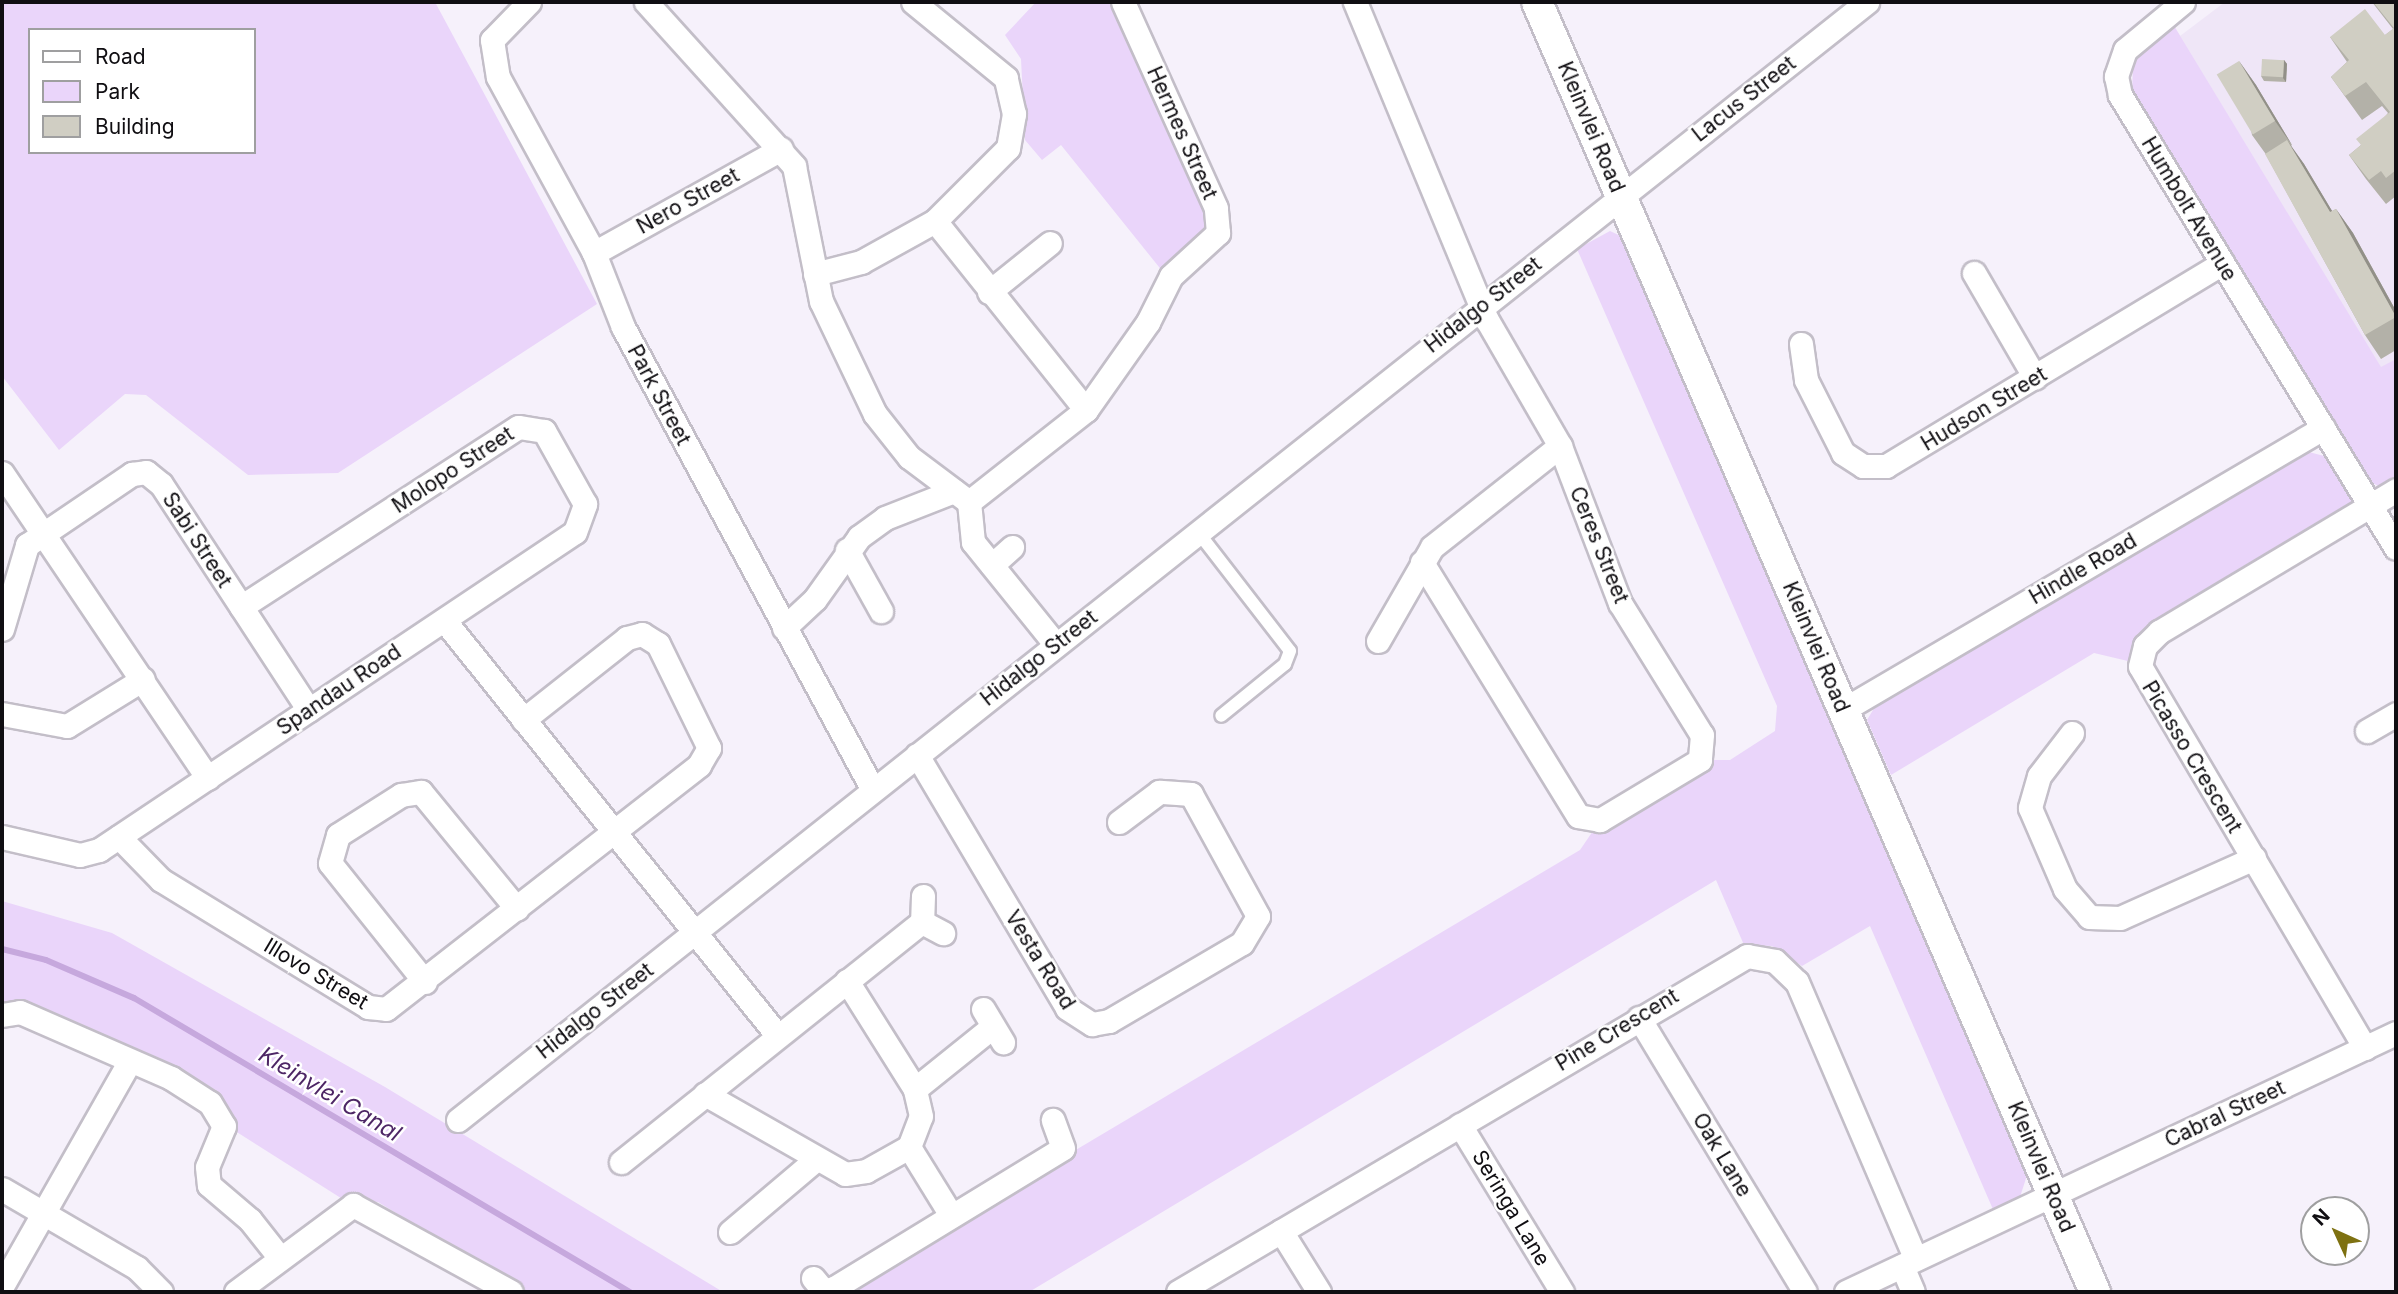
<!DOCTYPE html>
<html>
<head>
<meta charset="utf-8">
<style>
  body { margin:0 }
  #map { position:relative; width:2398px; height:1294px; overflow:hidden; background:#f6f1fb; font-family:Inter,sans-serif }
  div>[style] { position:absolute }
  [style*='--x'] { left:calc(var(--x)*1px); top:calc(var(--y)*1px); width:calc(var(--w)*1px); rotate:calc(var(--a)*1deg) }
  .built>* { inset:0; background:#efe6f7 }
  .green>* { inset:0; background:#ead5fa }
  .stream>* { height:6px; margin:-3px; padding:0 3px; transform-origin:3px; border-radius:3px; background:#c6a8dd }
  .roads { filter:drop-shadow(2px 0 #c3bec8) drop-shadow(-2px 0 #c3bec8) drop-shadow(0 2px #c3bec8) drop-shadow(0 -2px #c3bec8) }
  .service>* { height:12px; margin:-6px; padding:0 6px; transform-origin:6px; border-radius:6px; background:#fff }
  .minor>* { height:23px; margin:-11.5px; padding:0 11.5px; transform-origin:11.5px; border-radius:11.5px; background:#fff }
  .tertiary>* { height:30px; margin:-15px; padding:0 15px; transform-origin:15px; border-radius:15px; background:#fff }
  .wall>* { inset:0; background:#b3b1a8 }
  .shaded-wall>* { inset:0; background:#929088 }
  .building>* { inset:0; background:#d0cec3; transform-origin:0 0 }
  span { translate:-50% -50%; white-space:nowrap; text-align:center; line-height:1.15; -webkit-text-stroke:5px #fff; paint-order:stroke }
  .street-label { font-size:21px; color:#100e12 }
  .water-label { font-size:23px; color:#4d2665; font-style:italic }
  .frame { position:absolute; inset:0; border:4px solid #100e12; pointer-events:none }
  .legend { position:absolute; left:28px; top:28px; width:228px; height:126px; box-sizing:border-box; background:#fff; border:2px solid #9f9fa0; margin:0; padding:9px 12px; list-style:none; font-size:21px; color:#100e12 }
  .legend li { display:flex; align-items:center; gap:14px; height:35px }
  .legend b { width:35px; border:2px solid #9f9fa0 }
  .north { position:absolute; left:2300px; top:1196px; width:70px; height:70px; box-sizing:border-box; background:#fff; border:2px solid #9f9fa0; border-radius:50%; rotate:315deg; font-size:19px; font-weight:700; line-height:28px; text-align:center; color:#100e12 }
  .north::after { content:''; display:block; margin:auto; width:24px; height:32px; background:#7e7111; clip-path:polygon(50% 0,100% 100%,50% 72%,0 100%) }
</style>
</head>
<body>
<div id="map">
  <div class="built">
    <i style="clip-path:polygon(2225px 2px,2396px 2px,2396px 359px,2381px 368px,2180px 36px)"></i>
  </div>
  <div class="green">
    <i style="clip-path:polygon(evenodd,2px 2px,435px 2px,597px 304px,338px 473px,248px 475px,146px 395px,125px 394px,59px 450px,2px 376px,2px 2px,30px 30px,254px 30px,254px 152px,30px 152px,30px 30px)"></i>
    <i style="clip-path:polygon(1036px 2px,1116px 2px,1207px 212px,1208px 229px,1163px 272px,1061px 145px,1042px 160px,1025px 140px,1021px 59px,1005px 35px)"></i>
    <i style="clip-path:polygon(2173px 24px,2381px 367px,2396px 359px,2396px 480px,2383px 488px,2368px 481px,2132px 96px,2133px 60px)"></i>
    <i style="clip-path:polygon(1610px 231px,1625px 238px,2029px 1169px,2020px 1197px,1995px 1214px,1870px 926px,1802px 966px,1772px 946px,1744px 945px,1716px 880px,1029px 1292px,837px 1292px,1580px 850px,1595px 828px,1710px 760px,1730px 760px,1775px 731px,1777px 706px,1577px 249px)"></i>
    <i style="clip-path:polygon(2305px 451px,2328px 457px,2354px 498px,2351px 506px,2132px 662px,2094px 653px,1891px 775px,1867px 720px,1879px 700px)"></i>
    <i style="clip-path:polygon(2px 901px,112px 933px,385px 1087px,723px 1292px,526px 1292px,378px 1202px,344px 1200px,232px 1129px,227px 1112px,2px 1008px)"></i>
  </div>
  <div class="stream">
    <i style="--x:2;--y:949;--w:45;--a:14"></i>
    <i style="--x:46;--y:960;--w:96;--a:23.4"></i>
    <i style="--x:134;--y:998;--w:577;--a:30.66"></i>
  </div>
  <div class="roads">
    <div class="service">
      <i style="--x:1198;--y:532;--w:150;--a:52.3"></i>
      <i style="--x:1290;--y:651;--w:14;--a:111"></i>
      <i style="--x:1285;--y:664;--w:82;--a:140.9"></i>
    </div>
    <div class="minor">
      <i style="--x:529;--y:2;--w:53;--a:134.2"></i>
      <i style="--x:492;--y:40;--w:37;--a:81"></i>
      <i style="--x:498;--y:77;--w:200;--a:61.4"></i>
      <i style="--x:594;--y:253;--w:79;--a:68.6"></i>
      <i style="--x:623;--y:327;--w:526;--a:61.63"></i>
      <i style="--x:646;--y:2;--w:221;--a:47.9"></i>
      <i style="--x:794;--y:166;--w:138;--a:78.7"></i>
      <i style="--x:821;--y:301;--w:125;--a:64.5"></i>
      <i style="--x:875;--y:414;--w:55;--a:51.7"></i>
      <i style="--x:909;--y:457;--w:75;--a:36.9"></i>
      <i style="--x:1355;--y:2;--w:344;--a:67.5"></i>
      <i style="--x:1487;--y:320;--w:146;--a:59.9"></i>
      <i style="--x:1560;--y:446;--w:168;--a:69.1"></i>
      <i style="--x:1620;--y:603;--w:155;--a:58.2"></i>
      <i style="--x:1702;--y:735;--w:25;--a:95"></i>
      <i style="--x:1700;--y:760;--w:117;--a:149"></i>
      <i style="--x:1600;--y:820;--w:22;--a:-170"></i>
      <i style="--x:1578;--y:816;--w:298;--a:-121.6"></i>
      <i style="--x:2183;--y:2;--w:75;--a:140.4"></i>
      <i style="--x:2125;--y:50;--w:28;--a:109"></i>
      <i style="--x:2116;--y:76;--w:19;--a:78"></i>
      <i style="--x:2120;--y:95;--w:530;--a:58.65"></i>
      <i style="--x:935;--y:221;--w:242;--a:51.4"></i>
      <i style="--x:594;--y:253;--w:214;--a:-29.1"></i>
      <i style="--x:1974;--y:273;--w:121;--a:59.8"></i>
      <i style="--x:815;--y:274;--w:48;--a:-14.6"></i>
      <i style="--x:861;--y:262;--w:85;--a:-29"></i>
      <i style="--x:935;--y:221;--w:103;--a:-45"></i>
      <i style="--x:1008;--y:148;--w:35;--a:-80"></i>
      <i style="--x:1014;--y:114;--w:37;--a:-103"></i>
      <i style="--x:1006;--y:78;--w:120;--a:-140.7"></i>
      <i style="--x:989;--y:292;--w:78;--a:-38.8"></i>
      <i style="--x:1801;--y:344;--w:36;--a:82"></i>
      <i style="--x:1806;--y:380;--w:82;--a:63.1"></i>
      <i style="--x:1843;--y:453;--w:24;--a:33"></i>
      <i style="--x:1863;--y:466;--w:23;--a:0"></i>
      <i style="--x:1886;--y:466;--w:393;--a:-31.1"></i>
      <i style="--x:2;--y:473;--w:368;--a:56"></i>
      <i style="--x:969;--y:502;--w:149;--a:-38.2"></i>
      <i style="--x:1086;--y:410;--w:108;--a:-54.8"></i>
      <i style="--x:1148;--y:322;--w:51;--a:-63.4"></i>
      <i style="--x:1171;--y:276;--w:64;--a:-42.5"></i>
      <i style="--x:1218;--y:233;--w:25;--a:-95"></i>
      <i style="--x:1216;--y:208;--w:226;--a:-114.3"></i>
      <i style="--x:969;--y:502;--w:40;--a:84.3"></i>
      <i style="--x:973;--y:542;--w:132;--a:51.1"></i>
      <i style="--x:847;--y:550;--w:70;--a:60.9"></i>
      <i style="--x:992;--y:565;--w:27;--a:-42"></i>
      <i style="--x:444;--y:620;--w:533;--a:51.24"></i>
      <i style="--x:784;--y:628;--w:42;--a:-43.1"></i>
      <i style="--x:815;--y:599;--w:76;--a:-54.6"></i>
      <i style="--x:859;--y:537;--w:32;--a:-36"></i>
      <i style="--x:885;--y:518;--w:74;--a:-21.4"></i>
      <i style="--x:2;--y:629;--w:88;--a:-73.4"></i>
      <i style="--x:27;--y:545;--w:127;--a:-34.1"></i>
      <i style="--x:132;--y:474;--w:14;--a:-8"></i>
      <i style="--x:146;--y:472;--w:19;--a:39"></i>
      <i style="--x:161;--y:484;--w:270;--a:56.8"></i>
      <i style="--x:1378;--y:641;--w:108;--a:-60.1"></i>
      <i style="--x:1432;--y:547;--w:163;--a:-38.3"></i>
      <i style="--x:1843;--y:710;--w:557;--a:-30.43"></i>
      <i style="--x:2;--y:714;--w:66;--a:10.5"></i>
      <i style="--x:67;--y:726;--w:89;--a:-31.7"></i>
      <i style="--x:2367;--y:731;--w:34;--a:-30"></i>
      <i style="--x:2072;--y:733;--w:54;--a:127.5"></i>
      <i style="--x:2039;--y:776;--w:33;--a:106"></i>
      <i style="--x:2030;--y:808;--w:88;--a:66.6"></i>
      <i style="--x:2065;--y:889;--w:37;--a:49"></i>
      <i style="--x:2089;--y:917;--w:31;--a:2"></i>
      <i style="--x:2120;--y:918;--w:147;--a:-24.1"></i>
      <i style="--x:917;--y:755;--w:294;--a:59.3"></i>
      <i style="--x:1067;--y:1008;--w:30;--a:33"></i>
      <i style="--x:1092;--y:1024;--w:17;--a:-10"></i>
      <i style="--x:1109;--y:1021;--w:154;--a:-30.4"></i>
      <i style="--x:1242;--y:943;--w:31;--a:-59"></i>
      <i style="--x:1258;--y:916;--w:139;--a:-118.8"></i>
      <i style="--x:1191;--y:794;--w:32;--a:-176"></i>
      <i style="--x:1159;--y:792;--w:50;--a:143.1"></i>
      <i style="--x:2;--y:837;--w:80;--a:13"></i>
      <i style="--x:80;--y:855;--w:20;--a:-15"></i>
      <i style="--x:99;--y:850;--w:572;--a:-33.75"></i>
      <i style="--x:575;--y:532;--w:30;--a:-70"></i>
      <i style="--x:585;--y:504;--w:84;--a:-119.3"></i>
      <i style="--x:544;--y:431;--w:26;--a:-171"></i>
      <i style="--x:518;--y:427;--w:330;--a:147"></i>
      <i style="--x:119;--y:837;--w:60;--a:45.7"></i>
      <i style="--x:161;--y:880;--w:243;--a:31.5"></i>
      <i style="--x:368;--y:1007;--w:18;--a:6"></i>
      <i style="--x:386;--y:1009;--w:397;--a:-37.9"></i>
      <i style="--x:699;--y:765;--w:20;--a:-60"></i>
      <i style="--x:709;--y:748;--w:116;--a:-116.1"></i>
      <i style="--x:658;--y:644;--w:19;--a:-148"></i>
      <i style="--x:642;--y:634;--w:16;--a:165"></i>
      <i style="--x:627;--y:638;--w:132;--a:141.7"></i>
      <i style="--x:923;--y:896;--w:26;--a:92"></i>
      <i style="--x:922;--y:922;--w:24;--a:28"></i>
      <i style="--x:425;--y:982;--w:152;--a:-128.6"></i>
      <i style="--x:330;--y:863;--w:29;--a:-74"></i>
      <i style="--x:338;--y:835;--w:75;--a:-32.4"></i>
      <i style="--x:401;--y:795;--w:20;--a:-9"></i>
      <i style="--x:421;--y:792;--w:151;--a:50.6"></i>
      <i style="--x:983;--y:1009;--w:39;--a:59"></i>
      <i style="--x:2;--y:1015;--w:18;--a:-9"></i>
      <i style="--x:20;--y:1012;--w:165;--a:23.6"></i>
      <i style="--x:171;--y:1078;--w:46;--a:32.7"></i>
      <i style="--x:210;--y:1103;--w:27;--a:59"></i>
      <i style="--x:224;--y:1126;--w:44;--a:112.5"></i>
      <i style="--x:207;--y:1167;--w:18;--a:84"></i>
      <i style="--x:209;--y:1185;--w:54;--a:40.5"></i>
      <i style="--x:250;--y:1220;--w:48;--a:51.7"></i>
      <i style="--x:1639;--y:1018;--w:320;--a:58.8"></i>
      <i style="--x:2365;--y:1048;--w:443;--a:-120.5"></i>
      <i style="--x:2140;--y:666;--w:21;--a:-76"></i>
      <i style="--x:2145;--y:646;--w:20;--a:-45"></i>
      <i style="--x:2159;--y:632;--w:276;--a:-30.9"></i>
      <i style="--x:915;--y:1089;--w:97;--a:-38.8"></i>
      <i style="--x:705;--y:1094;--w:161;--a:29.7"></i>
      <i style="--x:845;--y:1174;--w:21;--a:-8"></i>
      <i style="--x:866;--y:1171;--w:49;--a:-29.2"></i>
      <i style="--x:909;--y:1147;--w:33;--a:-69"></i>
      <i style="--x:921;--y:1116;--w:28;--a:-103"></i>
      <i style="--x:915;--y:1089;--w:128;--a:-122.2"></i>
      <i style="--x:458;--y:1120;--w:1799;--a:-38.43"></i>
      <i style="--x:1460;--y:1125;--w:196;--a:58.6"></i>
      <i style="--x:909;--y:1147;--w:80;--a:58.3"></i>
      <i style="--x:621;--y:1162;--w:385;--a:-38.6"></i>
      <i style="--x:2;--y:1189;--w:156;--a:30.3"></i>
      <i style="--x:137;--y:1268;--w:34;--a:45"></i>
      <i style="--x:1281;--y:1231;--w:72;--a:58.1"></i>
      <i style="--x:730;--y:1232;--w:110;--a:-40.2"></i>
      <i style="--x:1902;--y:1266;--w:28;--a:67"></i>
      <i style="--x:813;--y:1278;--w:17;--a:50"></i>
      <i style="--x:824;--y:1291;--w:10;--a:-17"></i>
      <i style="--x:834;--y:1288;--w:268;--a:-31.4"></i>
      <i style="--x:1063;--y:1148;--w:30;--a:-110"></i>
      <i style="--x:2;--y:1286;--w:259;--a:-60.4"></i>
      <i style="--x:236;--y:1292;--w:146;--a:-36.6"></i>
      <i style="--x:353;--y:1205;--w:180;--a:28.8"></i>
      <i style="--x:1178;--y:1292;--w:661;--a:-30.56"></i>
      <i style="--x:1747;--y:956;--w:28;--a:10"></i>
      <i style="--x:1775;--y:961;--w:30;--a:44"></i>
      <i style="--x:1797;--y:982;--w:301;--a:66.8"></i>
      <i style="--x:1846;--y:1292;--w:608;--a:-25.22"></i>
    </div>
    <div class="tertiary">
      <i style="--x:1537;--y:2;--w:1406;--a:66.61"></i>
    </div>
  </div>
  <div class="wall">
    <i style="clip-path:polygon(2372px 2px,2396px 2px,2396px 196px,2386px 204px,2366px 179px,2349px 155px,2361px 145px,2388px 113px,2382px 106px,2362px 120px,2331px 77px,2347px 62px,2330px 37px,2385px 35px,2393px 29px)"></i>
    <i style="clip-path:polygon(2284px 60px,2287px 64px,2286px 82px,2264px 81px,2261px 76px)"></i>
    <i style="clip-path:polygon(2239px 61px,2256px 85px,2292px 145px,2291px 146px,2304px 164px,2332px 211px,2336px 209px,2353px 233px,2396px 311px,2396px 350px,2381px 359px,2365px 335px,2265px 153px,2252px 135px)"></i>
  </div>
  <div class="shaded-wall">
    <i style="clip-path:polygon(2284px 60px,2287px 64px,2286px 82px,2283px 78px)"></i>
    <i style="clip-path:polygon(2239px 61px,2256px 85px,2292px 145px,2275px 121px)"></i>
    <i style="clip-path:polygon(2287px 140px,2304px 164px,2347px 236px,2330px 212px)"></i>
    <i style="clip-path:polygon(2336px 209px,2353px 233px,2396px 311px,2396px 317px)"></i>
  </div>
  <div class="building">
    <i style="clip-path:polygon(2373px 2px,2396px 2px,2396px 170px,2386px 178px,2381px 171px,2369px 180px,2349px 155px,2361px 145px,2356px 139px,2390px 112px,2366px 82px,2345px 96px,2331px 77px,2349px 60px,2330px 37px,2365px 9px,2385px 35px,2394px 28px)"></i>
    <i style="left:2262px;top:59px;width:22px;height:17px;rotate:3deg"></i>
    <i style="left:2239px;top:61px;width:70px;height:26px;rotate:59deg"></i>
    <i style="clip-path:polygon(2287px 140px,2330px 212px,2336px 209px,2396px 317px,2365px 335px,2265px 154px)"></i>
  </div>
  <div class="street-label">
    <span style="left:1744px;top:99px;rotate:-38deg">Lacus Street</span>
    <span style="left:1591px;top:127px;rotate:67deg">Kleinvlei Road</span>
    <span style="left:1182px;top:133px;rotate:66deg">Hermes Street</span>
    <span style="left:688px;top:201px;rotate:-29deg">Nero Street</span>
    <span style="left:2189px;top:209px;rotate:59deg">Humbolt Avenue</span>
    <span style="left:1483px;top:305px;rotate:-38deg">Hidalgo Street</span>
    <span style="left:659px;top:395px;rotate:62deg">Park Street</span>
    <span style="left:1984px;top:409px;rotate:-31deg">Hudson Street</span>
    <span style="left:453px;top:470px;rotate:-33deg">Molopo Street</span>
    <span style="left:197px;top:540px;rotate:57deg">Sabi Street</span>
    <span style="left:1599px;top:545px;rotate:68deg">Ceres Street</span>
    <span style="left:2083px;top:569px;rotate:-30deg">Hindle Road</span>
    <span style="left:1816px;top:647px;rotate:67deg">Kleinvlei Road</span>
    <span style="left:1039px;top:658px;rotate:-38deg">Hidalgo Street</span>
    <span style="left:339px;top:690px;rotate:-34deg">Spandau Road</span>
    <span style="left:2192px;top:757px;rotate:59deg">Picasso Crescent</span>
    <span style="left:1040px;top:960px;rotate:58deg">Vesta Road</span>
    <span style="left:316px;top:974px;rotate:31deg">Illovo Street</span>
    <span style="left:595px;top:1011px;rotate:-38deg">Hidalgo Street</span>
    <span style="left:1617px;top:1030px;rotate:-31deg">Pine Crescent</span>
    <span style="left:2225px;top:1114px;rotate:-25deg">Cabral Street</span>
    <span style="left:1722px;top:1155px;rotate:59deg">Oak Lane</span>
    <span style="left:2041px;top:1167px;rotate:67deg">Kleinvlei Road</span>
    <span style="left:1511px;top:1208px;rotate:59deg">Seringa Lane</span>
  </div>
  <div class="water-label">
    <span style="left:330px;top:1094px;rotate:31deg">Kleinvlei Canal</span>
  </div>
  <div class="frame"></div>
  <ul class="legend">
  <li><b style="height:9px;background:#fff"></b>Road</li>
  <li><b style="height:19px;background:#ead5fa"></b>Park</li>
  <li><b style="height:19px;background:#d0cec3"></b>Building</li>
  </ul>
  <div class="north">N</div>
</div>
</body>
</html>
